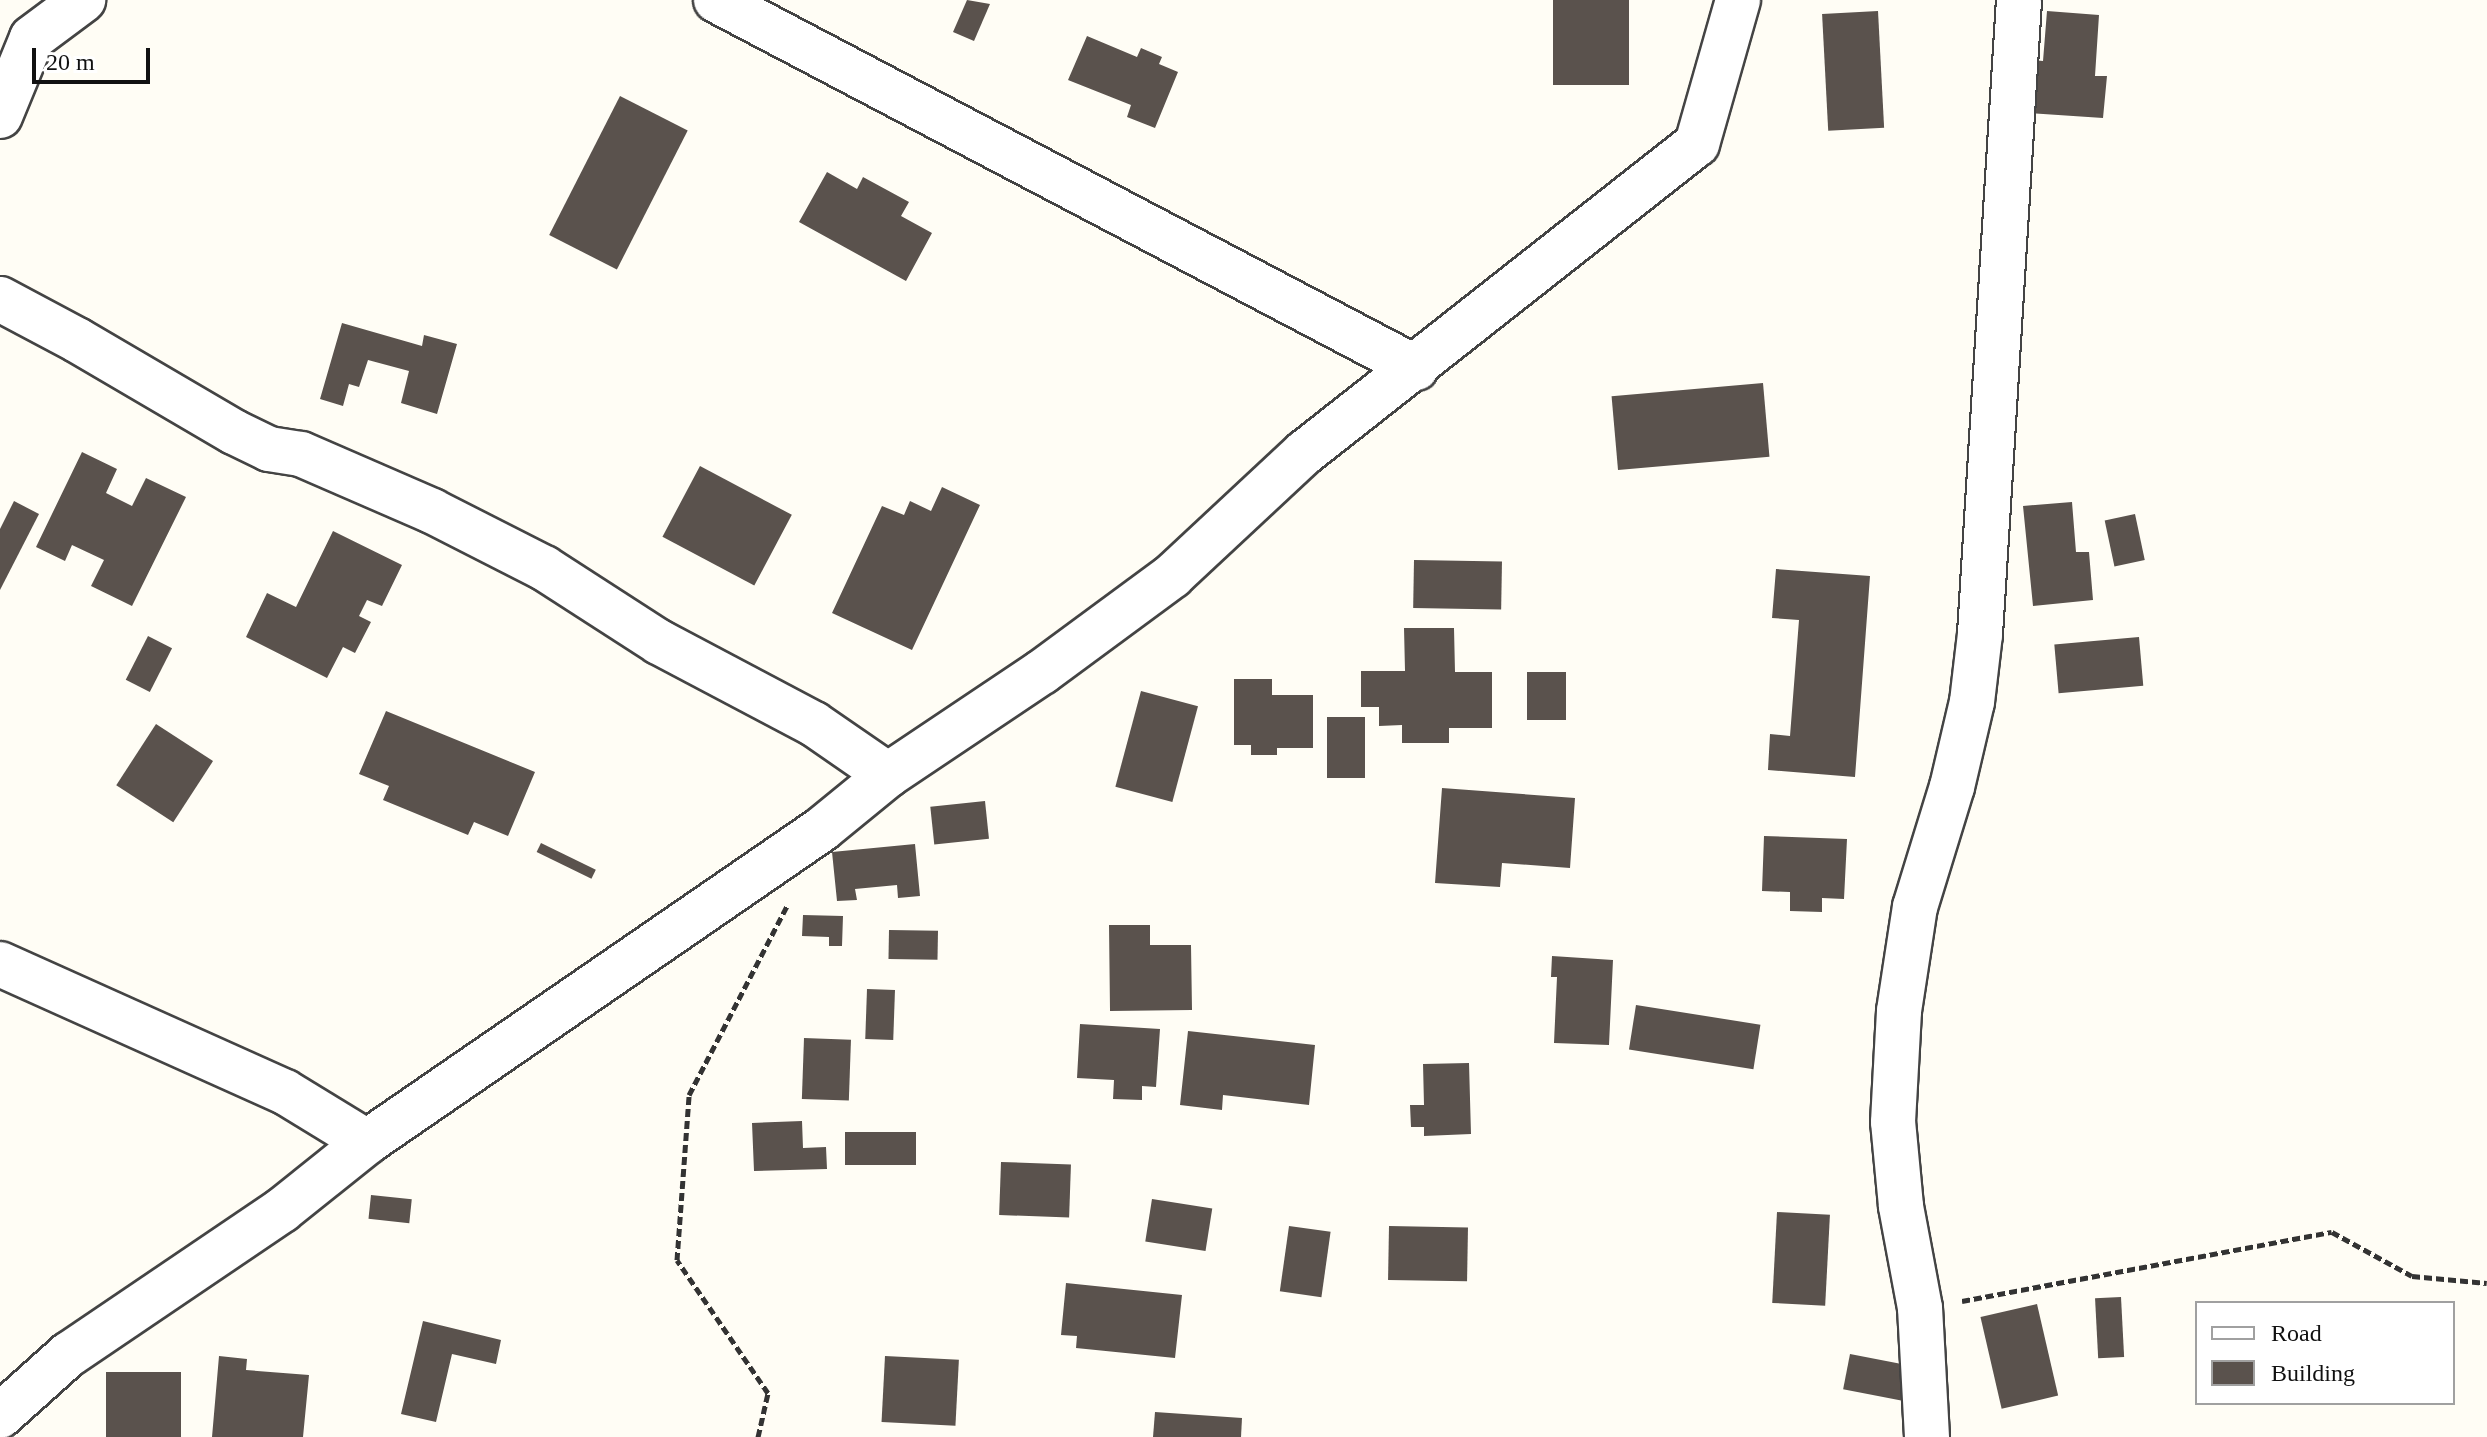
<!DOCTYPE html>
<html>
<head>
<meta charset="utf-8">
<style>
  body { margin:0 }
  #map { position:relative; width:2487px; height:1437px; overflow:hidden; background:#fffdf5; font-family:"Times New Roman",serif }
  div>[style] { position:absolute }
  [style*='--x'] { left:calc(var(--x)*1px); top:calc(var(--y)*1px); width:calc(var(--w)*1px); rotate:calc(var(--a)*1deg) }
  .building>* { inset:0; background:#5a524d; transform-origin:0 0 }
  .path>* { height:5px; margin-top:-2.5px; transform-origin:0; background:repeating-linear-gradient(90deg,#333 0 8px,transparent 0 12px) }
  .roads { filter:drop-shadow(2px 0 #444) drop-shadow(-2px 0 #444) drop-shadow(0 2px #444) drop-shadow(0 -2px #444) }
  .street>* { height:44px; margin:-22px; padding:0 22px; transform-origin:22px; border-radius:22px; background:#fff }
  span { translate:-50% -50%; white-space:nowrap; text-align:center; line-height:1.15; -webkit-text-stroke:8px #fff; paint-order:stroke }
  .legend { position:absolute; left:2195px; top:1301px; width:260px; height:104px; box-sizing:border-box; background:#fff; border:2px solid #a0a0a0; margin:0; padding:10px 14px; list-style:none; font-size:24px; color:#111 }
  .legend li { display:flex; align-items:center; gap:16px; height:40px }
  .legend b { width:40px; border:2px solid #a0a0a0 }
  .scale { position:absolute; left:32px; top:48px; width:118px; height:36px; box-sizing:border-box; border:4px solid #111; border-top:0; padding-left:10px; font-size:24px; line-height:28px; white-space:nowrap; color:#111; -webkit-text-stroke:6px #fff; paint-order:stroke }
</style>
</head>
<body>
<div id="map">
  <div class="building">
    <i style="clip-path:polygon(967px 0,990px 4px,974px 41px,953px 32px)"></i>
    <i style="left:1553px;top:0;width:76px;height:85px"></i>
    <i style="left:1878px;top:11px;width:117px;height:56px;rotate:87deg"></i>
    <i style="clip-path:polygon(2047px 11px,2099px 15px,2095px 76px,2107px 76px,2103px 118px,2027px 113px,2032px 60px,2043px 61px)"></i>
    <i style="clip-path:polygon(1087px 36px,1137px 57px,1141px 48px,1162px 57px,1159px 64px,1178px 72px,1155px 128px,1127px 117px,1131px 105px,1068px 80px)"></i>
    <i style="left:620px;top:96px;width:76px;height:156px;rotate:27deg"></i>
    <i style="clip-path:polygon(827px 172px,857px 189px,863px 177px,909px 202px,901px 216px,932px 233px,906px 281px,799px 222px)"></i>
    <i style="clip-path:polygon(342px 323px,422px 346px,424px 335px,457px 344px,437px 414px,401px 403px,409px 371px,368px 360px,359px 387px,349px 384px,343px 406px,320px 399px)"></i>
    <i style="left:1763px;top:383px;width:74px;height:152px;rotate:85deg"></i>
    <i style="clip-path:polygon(82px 452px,117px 469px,106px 493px,132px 506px,146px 478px,186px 497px,132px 606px,91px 586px,104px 560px,72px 545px,65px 561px,36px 547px)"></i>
    <i style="left:700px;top:466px;width:104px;height:80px;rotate:28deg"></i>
    <i style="clip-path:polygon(942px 487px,980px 505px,912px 650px,832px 613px,882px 506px,904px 515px,910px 501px,931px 511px)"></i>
    <i style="clip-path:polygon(14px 501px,39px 514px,0 590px,0 529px)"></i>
    <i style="clip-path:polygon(2072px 502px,2076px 552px,2089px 552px,2093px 600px,2033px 606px,2023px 506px)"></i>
    <i style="left:2135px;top:514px;width:47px;height:31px;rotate:78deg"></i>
    <i style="clip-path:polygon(333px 531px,402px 565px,382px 606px,367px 600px,359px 616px,371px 622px,355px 653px,343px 647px,327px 678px,246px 637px,267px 593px,296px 607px)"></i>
    <i style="left:1414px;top:560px;width:88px;height:48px;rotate:1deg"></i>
    <i style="clip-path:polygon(1776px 569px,1870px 576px,1855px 777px,1768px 770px,1770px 734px,1790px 736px,1799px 620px,1772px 618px)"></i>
    <i style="clip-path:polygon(1404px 628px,1454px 628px,1455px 672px,1492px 672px,1492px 728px,1449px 728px,1449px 743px,1402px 743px,1402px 725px,1379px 726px,1379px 707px,1361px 707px,1361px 671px,1405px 671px)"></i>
    <i style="left:148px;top:636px;width:27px;height:49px;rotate:27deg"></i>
    <i style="left:2139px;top:637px;width:49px;height:85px;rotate:85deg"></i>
    <i style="left:1527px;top:672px;width:39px;height:48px"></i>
    <i style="clip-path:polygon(1234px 679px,1272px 679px,1272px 695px,1313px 695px,1313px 748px,1277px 748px,1277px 755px,1251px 755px,1251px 745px,1234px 745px)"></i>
    <i style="left:1141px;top:691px;width:59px;height:99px;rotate:15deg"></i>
    <i style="clip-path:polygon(386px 711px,535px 772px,508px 836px,474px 822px,468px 835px,383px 800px,389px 786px,359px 774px)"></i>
    <i style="left:1327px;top:717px;width:38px;height:61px"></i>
    <i style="left:156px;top:724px;width:68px;height:73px;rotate:33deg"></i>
    <i style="clip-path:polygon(1442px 788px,1575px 798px,1570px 868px,1502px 863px,1500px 887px,1435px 883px)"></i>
    <i style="left:985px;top:801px;width:38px;height:55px;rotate:84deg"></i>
    <i style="clip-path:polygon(1764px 836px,1847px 839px,1844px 899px,1822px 898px,1822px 912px,1790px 911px,1790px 892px,1762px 891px)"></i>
    <i style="left:541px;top:843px;width:61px;height:10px;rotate:26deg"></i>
    <i style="clip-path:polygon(915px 844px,920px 896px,898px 898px,897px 885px,855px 889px,857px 900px,837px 901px,832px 852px)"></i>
    <i style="clip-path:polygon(803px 915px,843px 916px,842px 946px,829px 946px,829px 937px,802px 936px)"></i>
    <i style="clip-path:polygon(1109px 925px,1150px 925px,1150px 945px,1191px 945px,1192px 1010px,1110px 1011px)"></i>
    <i style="left:889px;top:930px;width:49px;height:29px;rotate:1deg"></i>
    <i style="clip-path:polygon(1552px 956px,1613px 960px,1609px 1045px,1554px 1043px,1557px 977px,1551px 977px)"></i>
    <i style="left:867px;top:989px;width:28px;height:50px;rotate:2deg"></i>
    <i style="left:1636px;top:1005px;width:126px;height:45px;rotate:9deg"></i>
    <i style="clip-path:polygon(1080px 1024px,1160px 1029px,1156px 1087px,1142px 1086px,1142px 1100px,1113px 1099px,1114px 1080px,1077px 1078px)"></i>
    <i style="clip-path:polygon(1188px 1031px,1315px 1045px,1309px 1105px,1223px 1095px,1222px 1110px,1180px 1105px)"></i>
    <i style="left:804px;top:1038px;width:47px;height:61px;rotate:2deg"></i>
    <i style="clip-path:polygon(1469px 1063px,1471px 1134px,1424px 1136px,1424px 1127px,1411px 1127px,1410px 1105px,1424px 1105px,1423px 1064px)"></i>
    <i style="clip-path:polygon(802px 1121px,803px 1148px,826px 1147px,827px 1169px,754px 1171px,752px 1123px)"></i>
    <i style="left:845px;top:1132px;width:71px;height:33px"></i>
    <i style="left:1001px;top:1162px;width:70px;height:53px;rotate:2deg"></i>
    <i style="left:371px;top:1195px;width:41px;height:24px;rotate:6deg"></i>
    <i style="left:1152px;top:1199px;width:61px;height:43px;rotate:9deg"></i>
    <i style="left:1777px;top:1212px;width:53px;height:91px;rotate:3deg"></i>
    <i style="left:1289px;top:1226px;width:42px;height:66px;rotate:8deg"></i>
    <i style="left:1389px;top:1226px;width:79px;height:54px;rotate:1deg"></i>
    <i style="clip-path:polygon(1066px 1283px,1182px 1295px,1175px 1358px,1076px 1348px,1077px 1336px,1061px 1335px)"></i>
    <i style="left:2121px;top:1297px;width:60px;height:26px;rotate:87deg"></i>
    <i style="left:2037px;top:1304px;width:94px;height:58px;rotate:77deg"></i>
    <i style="clip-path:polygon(423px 1321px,501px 1340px,496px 1364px,452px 1354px,436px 1422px,401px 1414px)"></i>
    <i style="left:1850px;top:1354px;width:67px;height:36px;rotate:11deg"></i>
    <i style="clip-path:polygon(219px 1356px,247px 1359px,246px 1370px,309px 1375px,303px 1437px,212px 1437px)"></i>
    <i style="left:885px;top:1356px;width:74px;height:66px;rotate:3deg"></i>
    <i style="left:106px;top:1372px;width:75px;height:65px"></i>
    <i style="clip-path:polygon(1155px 1412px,1242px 1418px,1241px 1437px,1153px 1437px)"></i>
  </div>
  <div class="path">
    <i style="--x:1962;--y:1301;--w:376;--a:-10.6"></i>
    <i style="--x:2332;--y:1232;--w:91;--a:28.8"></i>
    <i style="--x:2412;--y:1276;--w:75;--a:5.3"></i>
    <i style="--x:758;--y:1437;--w:45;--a:-77.2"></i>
    <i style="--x:768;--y:1393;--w:161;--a:-124.4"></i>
    <i style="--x:677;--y:1260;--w:165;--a:-85.8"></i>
    <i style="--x:689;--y:1095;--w:215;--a:-62.6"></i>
  </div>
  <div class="roads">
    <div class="street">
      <i style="--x:716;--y:0;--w:791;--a:27.73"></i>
      <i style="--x:0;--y:116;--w:84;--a:-67.7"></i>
      <i style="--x:32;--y:38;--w:64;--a:-36.7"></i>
      <i style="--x:0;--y:299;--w:87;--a:28"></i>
      <i style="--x:77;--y:340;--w:182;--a:30.4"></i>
      <i style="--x:234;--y:432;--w:39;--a:26"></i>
      <i style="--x:269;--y:449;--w:32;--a:9"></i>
      <i style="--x:301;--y:454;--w:143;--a:23.5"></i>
      <i style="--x:432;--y:511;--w:126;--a:27"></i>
      <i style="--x:544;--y:568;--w:137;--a:32.8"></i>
      <i style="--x:659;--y:642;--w:175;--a:27.9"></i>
      <i style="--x:814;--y:724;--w:90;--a:34.6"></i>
      <i style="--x:888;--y:775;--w:85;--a:140.7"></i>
      <i style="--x:822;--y:829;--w:552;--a:145.48"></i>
      <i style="--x:367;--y:1142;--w:109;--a:141.3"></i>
      <i style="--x:282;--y:1210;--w:257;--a:145.9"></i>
      <i style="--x:69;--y:1354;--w:93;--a:138.1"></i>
      <i style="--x:888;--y:775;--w:185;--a:-33.8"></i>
      <i style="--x:1042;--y:672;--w:162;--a:-36.4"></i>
      <i style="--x:1172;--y:576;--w:180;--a:-43"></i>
      <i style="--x:1304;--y:453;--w:500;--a:-38.2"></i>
      <i style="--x:1697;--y:144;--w:150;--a:-74.1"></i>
      <i style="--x:0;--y:964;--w:312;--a:24.2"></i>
      <i style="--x:285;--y:1092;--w:96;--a:31.4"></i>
      <i style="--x:1927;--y:1437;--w:129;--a:-93.1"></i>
      <i style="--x:1920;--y:1308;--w:104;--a:-100.6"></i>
      <i style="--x:1901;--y:1206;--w:84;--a:-95.4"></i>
      <i style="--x:1893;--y:1122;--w:111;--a:-86.9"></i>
      <i style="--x:1899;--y:1011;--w:105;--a:-81.3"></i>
      <i style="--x:1915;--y:907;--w:126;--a:-72.9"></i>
      <i style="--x:1952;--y:787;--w:87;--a:-76.8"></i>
      <i style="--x:1972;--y:702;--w:68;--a:-83.3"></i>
      <i style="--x:1980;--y:634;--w:635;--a:-86.48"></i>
    </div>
  </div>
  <ul class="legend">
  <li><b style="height:10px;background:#fff"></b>Road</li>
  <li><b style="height:22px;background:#5a524d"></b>Building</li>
  </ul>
  <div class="scale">20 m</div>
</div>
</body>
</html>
